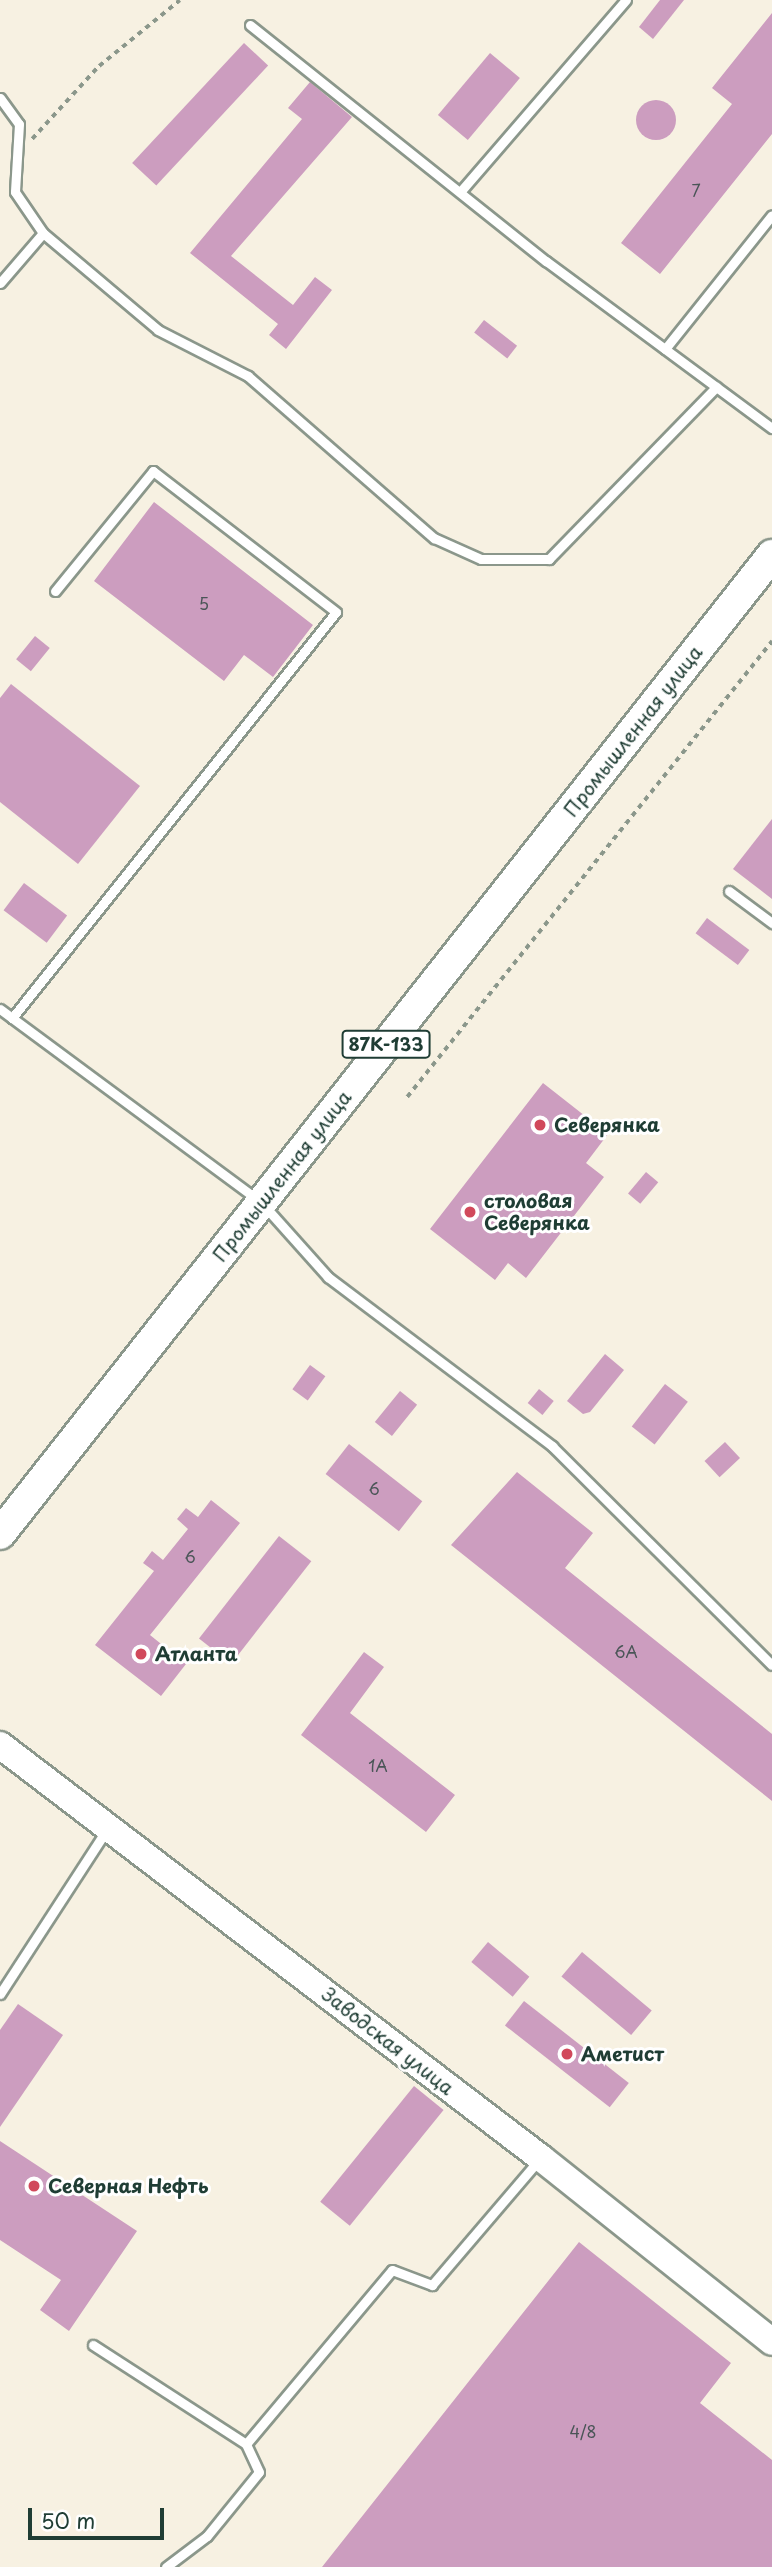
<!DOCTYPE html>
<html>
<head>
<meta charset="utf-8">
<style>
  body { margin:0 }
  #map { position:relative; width:772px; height:2567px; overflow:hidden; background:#f7f1e2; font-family:"Playpen Sans",sans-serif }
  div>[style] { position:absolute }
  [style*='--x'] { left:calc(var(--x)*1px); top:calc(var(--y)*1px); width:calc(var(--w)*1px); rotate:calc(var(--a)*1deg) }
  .building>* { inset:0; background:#cc9dbf; transform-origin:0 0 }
  .round { border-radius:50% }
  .path>* { height:3.5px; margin-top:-1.75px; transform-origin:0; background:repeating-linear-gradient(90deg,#8b978b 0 5px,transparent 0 10px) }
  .roads { filter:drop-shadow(2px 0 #8b978b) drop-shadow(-2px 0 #8b978b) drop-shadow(0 2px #8b978b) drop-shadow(0 -2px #8b978b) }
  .lane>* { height:9px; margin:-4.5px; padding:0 4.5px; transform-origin:4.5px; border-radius:4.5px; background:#fff }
  .secondary>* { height:26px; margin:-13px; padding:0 13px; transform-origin:13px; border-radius:13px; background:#fff }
  .primary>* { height:30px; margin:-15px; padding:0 15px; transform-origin:15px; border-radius:15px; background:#fff }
  .dots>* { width:19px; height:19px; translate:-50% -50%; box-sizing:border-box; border:4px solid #fff; border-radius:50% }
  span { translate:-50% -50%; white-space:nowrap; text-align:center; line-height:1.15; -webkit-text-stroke:6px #fff; paint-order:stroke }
  .number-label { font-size:16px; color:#4a5557 }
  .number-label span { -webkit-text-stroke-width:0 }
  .shield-label span { padding:2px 5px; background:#fff; border:2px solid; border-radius:5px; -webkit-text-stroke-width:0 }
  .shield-label { font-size:18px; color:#1f3d34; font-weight:700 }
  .street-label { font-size:19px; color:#1f3d34 }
  .poi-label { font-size:19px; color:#1f3d34; font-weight:700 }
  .left { translate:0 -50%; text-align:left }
  .scale { position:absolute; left:28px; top:2508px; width:136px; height:32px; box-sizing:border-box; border:4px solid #1f3d34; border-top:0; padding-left:9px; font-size:21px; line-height:24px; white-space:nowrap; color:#1f3d34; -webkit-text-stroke:5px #fff; paint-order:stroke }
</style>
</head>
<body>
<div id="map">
  <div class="building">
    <i style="clip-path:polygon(660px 0,684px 0,653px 39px,639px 27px)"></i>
    <i style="clip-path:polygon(772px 13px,772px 134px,660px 274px,621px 243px,732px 104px,712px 88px)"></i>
    <i style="left:244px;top:43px;width:33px;height:164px;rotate:43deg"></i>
    <i style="left:490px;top:53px;width:39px;height:81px;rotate:40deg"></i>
    <i style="clip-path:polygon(310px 82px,352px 117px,231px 256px,293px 305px,315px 277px,332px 290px,286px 349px,269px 335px,278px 324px,190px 253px,302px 119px,288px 108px)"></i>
    <i class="round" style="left:636px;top:100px;width:40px;height:40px"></i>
    <i style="left:484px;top:320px;width:42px;height:16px;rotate:38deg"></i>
    <i style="clip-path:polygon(154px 502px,313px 625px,273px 677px,244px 655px,224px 681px,94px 581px)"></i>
    <i style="left:35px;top:636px;width:19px;height:30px;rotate:39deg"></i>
    <i style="clip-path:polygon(11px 684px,140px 786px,78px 864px,0 802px,0 698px)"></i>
    <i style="clip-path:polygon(772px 819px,772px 899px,733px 869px)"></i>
    <i style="left:24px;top:883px;width:54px;height:34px;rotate:37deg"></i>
    <i style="left:707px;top:918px;width:53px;height:19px;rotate:37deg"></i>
    <i style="clip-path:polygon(543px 1083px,608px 1134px,586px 1163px,604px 1177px,526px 1278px,508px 1263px,495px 1280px,430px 1229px)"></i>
    <i style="left:646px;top:1172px;width:16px;height:28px;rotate:40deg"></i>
    <i style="clip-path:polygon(605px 1354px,624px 1370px,590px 1412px,583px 1414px,567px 1401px)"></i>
    <i style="left:310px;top:1365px;width:19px;height:30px;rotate:36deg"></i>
    <i style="left:665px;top:1384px;width:29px;height:54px;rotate:38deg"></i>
    <i style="left:539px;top:1389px;width:19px;height:18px;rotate:39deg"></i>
    <i style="left:400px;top:1391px;width:22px;height:40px;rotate:39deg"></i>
    <i style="left:725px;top:1442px;width:22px;height:28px;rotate:47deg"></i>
    <i style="left:349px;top:1444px;width:93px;height:38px;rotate:38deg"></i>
    <i style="clip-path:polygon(517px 1472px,593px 1533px,565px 1568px,772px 1734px,772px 1801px,451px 1545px)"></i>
    <i style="clip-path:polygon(211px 1500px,240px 1523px,150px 1635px,186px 1664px,161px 1696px,95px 1645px,154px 1571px,143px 1563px,152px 1551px,163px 1560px,188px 1529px,177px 1519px,186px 1508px,198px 1517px)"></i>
    <i style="left:279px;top:1536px;width:41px;height:130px;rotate:38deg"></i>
    <i style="clip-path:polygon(364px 1652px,384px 1667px,350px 1713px,455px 1795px,426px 1832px,301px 1735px)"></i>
    <i style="left:488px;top:1942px;width:54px;height:26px;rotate:40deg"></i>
    <i style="left:582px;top:1952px;width:91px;height:32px;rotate:40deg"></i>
    <i style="left:524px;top:2001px;width:133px;height:31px;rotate:38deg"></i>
    <i style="clip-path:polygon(18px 2004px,63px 2035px,0 2127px,0 2030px)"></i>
    <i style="left:414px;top:2086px;width:38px;height:149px;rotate:39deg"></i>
    <i style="clip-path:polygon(0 2141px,137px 2231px,69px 2331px,40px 2310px,61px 2280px,0 2240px)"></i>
    <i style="clip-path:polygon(579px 2242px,731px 2363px,700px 2403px,772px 2460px,772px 2567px,322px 2567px)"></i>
  </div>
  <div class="path">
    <i style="--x:32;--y:139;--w:99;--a:-47.5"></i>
    <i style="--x:99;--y:66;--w:104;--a:-39.2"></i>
    <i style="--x:407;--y:1097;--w:584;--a:-51.32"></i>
  </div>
  <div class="roads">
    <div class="lane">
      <i style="--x:250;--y:25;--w:379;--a:38.6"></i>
      <i style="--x:546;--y:261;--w:281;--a:36.5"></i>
      <i style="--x:0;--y:98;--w:32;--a:54"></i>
      <i style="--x:19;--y:124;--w:68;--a:93.4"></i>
      <i style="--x:15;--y:192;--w:50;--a:55.7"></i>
      <i style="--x:43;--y:233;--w:150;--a:40.1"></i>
      <i style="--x:158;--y:330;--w:101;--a:27.1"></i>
      <i style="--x:248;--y:376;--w:247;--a:41.1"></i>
      <i style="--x:434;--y:538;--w:51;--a:24.1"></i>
      <i style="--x:481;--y:559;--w:68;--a:0"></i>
      <i style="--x:549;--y:559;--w:240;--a:-45.8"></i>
      <i style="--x:460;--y:192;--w:254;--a:-49.2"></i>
      <i style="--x:0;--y:283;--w:66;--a:-49.3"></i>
      <i style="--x:665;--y:349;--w:171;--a:-51.4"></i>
      <i style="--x:729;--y:891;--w:54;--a:36.7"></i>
      <i style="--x:0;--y:1009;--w:325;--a:36.5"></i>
      <i style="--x:261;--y:1202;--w:101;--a:48.2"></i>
      <i style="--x:328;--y:1277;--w:281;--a:37"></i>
      <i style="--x:552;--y:1446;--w:310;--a:44.9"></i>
      <i style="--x:12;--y:1018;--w:519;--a:-51.41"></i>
      <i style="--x:336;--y:612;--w:231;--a:-142.4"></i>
      <i style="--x:153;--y:471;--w:155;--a:129.2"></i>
      <i style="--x:0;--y:1994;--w:194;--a:-57"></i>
      <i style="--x:93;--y:2345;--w:182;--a:32.9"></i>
      <i style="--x:166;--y:2567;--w:51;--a:-37.1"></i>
      <i style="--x:207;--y:2536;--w:82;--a:-50.9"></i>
      <i style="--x:259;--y:2472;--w:31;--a:-115"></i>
      <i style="--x:246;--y:2444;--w:227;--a:-50"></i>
      <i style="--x:392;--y:2270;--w:43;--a:20.6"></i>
      <i style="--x:432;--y:2285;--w:163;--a:-49.5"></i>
    </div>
    <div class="secondary">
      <i style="--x:0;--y:1745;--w:681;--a:37.36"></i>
      <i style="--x:541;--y:2158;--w:295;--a:38.5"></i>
    </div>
    <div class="primary">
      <i style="--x:0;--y:1534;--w:1247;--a:-51.74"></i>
    </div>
  </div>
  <div class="dots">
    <i style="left:540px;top:1125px;background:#d1495b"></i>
    <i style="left:470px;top:1212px;background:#d1495b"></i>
    <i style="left:141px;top:1654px;background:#d1495b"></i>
    <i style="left:567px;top:2054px;background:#d1495b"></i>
    <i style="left:34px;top:2186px;background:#d1495b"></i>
  </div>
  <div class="number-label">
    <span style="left:696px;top:190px">7</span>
    <span style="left:204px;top:603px">5</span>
    <span style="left:374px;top:1488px">6</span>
    <span style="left:190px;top:1556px">6</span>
    <span style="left:626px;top:1651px">6А</span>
    <span style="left:378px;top:1765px">1А</span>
    <span style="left:583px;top:2431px">4/8</span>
  </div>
  <div class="shield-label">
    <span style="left:386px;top:1044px">87К-133</span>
  </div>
  <div class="street-label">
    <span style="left:633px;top:731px;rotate:-52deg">Промышленная улица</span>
    <span style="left:282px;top:1176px;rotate:-52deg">Промышленная улица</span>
    <span style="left:388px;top:2041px;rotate:38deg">Заводская улица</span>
  </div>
  <div class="poi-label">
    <span class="left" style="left:554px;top:1125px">Северянка</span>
    <span class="left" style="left:484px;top:1212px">столовая<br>Северянка</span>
    <span class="left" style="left:155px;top:1654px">Атланта</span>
    <span class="left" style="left:581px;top:2054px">Аметист</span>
    <span class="left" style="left:48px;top:2186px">Северная Нефть</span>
  </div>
  <div class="scale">50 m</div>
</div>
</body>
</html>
